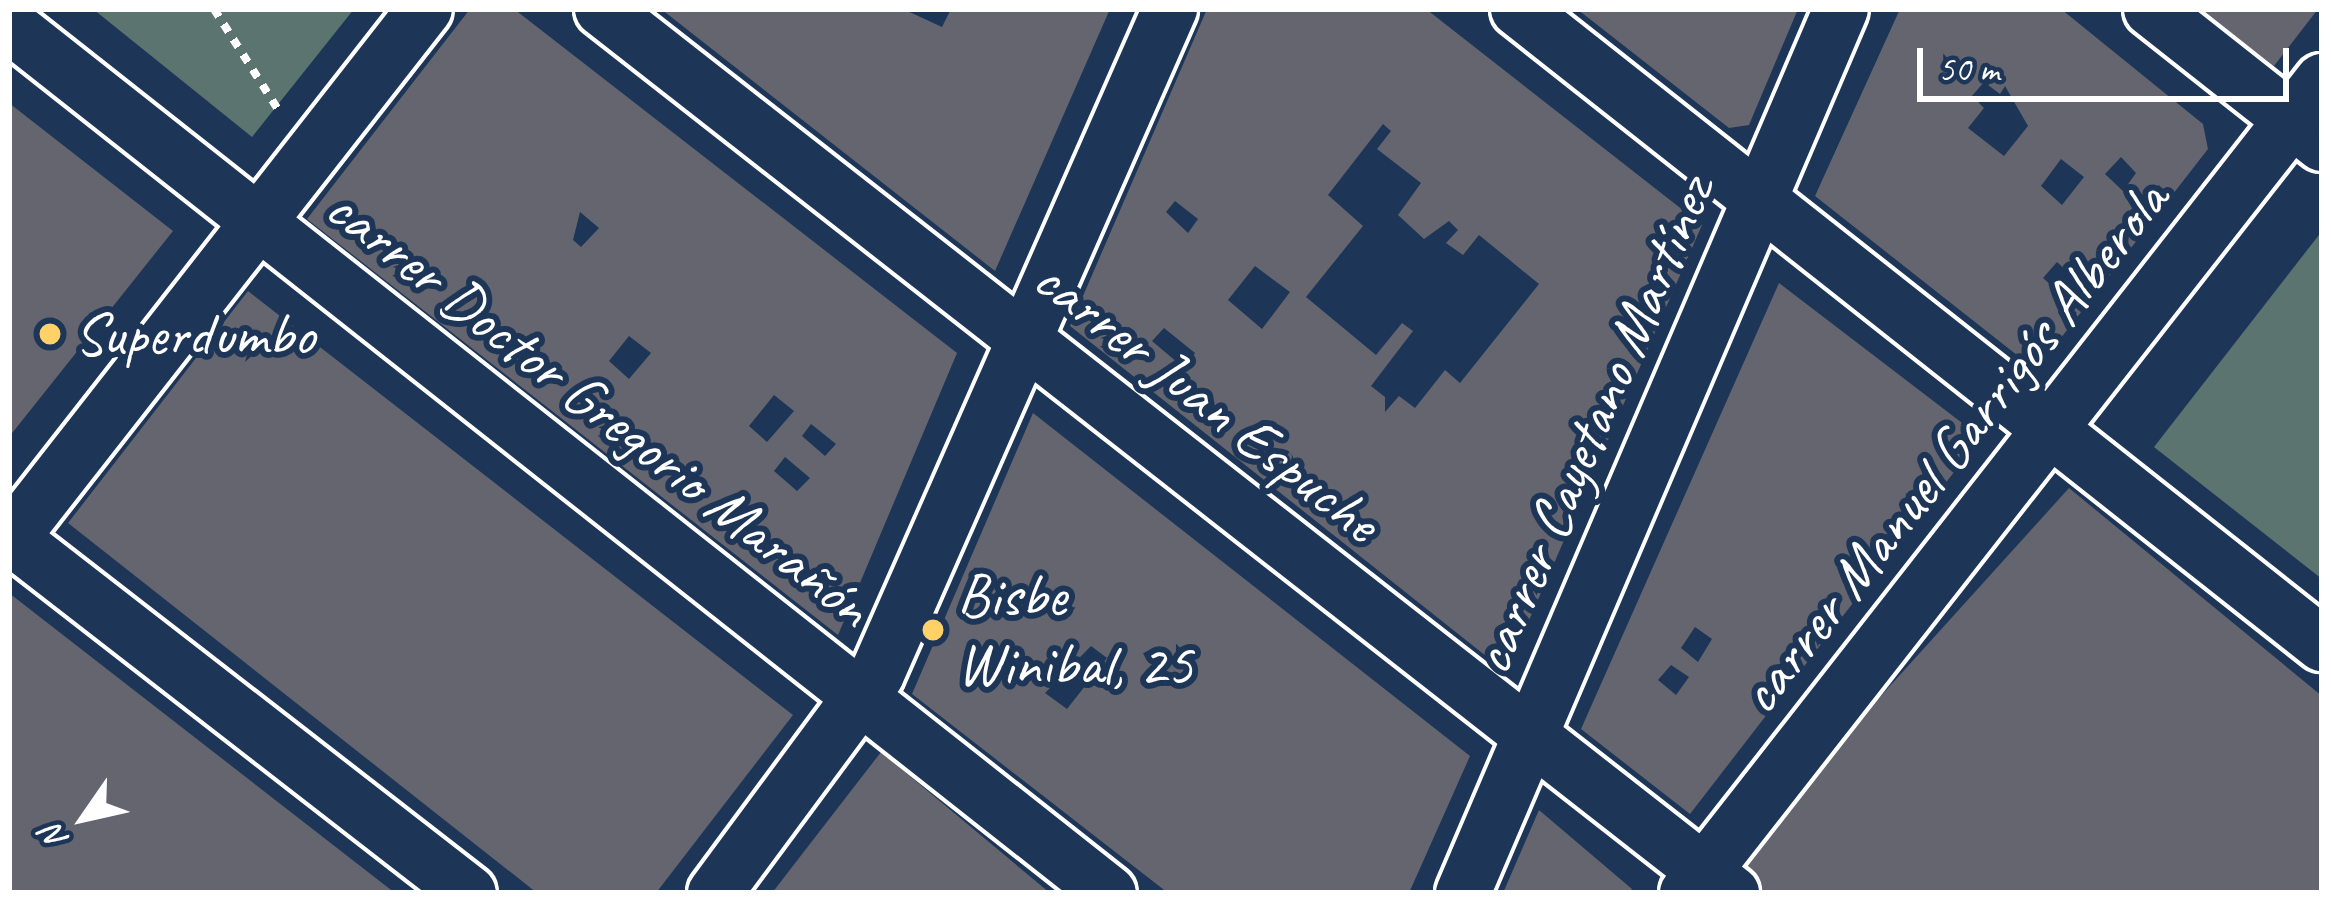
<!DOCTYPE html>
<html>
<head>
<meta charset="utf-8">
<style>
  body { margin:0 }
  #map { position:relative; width:2331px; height:902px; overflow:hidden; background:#1d3557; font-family:Caveat,sans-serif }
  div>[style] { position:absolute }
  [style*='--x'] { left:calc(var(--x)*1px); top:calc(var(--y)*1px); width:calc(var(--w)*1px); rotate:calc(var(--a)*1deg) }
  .green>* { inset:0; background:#5c7470 }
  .building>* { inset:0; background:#64656e }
  .path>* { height:8px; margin-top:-4px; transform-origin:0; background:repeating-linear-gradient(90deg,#fff 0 9px,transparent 0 18px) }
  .roads { filter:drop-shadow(3px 0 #fff) drop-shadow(-3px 0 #fff) drop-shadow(0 3px #fff) drop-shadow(0 -3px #fff) }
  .minor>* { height:54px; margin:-27px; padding:0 27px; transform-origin:27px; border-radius:27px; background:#1d3557 }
  .dots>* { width:33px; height:33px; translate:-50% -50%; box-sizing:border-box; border:6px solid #1d3557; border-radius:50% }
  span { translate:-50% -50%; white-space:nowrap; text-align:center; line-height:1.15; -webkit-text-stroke:12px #1d3557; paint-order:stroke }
  .poi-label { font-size:60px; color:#fff }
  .left { translate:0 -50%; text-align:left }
  .street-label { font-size:60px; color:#fff }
  .frame { position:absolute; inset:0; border:12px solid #fff; pointer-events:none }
  .north { position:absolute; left:24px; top:758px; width:120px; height:120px; -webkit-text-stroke:9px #1d3557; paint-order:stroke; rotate:236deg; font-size:33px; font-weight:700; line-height:48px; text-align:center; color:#fff }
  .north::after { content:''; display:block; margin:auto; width:42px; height:54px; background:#fff; clip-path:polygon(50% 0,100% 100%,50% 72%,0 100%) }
  .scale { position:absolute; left:1917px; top:48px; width:372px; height:54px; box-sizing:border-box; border:6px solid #fff; border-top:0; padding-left:15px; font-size:36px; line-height:42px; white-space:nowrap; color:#fff; -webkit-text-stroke:9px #1d3557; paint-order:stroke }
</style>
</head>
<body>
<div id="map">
  <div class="green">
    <i style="clip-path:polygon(93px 9px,354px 9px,252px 137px)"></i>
    <i style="clip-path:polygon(2322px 231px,2322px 579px,2154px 447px)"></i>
  </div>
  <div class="building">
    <i style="clip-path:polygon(evenodd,470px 9px,514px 9px,957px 353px,838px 635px,307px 219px,470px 9px,580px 212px,599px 228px,581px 247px,573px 240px,580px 212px,470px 9px,629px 336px,651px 353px,629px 379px,609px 361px,629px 336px,470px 9px,774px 395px,794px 411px,767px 442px,749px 426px,774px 395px,470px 9px,811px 424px,836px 444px,825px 456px,802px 436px,811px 424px,470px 9px,785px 457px,810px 478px,797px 491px,774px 471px,785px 457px)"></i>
    <i style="clip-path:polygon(661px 9px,903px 9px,942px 27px,951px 9px,1110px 9px,995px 271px)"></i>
    <i style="clip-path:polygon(evenodd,1207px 9px,1426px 9px,1702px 225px,1513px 657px,1491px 660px,1070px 326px,1207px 9px,1383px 124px,1391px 131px,1377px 149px,1421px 183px,1398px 215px,1424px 239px,1449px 221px,1458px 230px,1446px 243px,1463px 255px,1479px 235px,1539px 284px,1460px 383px,1445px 370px,1415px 408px,1399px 396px,1385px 412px,1385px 397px,1371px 386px,1413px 331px,1402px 323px,1376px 355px,1306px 297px,1363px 226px,1328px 195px,1383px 124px,1207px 9px,1175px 201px,1198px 219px,1188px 233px,1166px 212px,1175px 201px,1207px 9px,1255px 266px,1290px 292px,1262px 329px,1228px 300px,1255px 266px,1207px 9px,1164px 328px,1195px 353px,1184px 368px,1152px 341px,1164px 328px)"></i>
    <i style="clip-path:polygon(1577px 9px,1798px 9px,1749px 125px,1729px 128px)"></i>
    <i style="clip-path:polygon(evenodd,1900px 9px,2061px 9px,2203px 124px,2208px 149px,2036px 370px,1815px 196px,1900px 9px,1984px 82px,2000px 94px,2005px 86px,2028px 126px,2004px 156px,1968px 128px,1984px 108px,1972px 96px,1984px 82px,1900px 9px,2121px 157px,2136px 173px,2123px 191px,2105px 174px,2121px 157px,1900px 9px,2061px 159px,2084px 177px,2062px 205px,2041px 186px,2061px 159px,1900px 9px,2057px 262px,2071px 275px,2059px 292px,2043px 278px,2057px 262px)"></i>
    <i style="clip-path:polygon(2200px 9px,2318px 9px,2274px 66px)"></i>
    <i style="clip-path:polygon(9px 103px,173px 231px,9px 437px)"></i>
    <i style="clip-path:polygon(evenodd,1779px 283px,1970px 429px,1968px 454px,1690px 814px,1581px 729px,1779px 283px,1695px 627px,1712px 639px,1698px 662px,1681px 648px,1695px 627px,1779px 283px,1671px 665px,1689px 677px,1676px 695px,1658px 680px,1671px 665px)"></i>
    <i style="clip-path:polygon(248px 291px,793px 715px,656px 893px,537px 893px,68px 523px)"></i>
    <i style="clip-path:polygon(evenodd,1033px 413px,1470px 756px,1409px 893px,1168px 893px,912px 694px,1033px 413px,1091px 646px,1107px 658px,1067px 709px,1045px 693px,1091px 646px)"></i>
    <i style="clip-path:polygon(2069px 488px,2322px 696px,2322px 893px,1749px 893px,1727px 866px)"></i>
    <i style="clip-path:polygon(9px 593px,395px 893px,9px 893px)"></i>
    <i style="clip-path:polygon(881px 752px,1050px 893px,772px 893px)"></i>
    <i style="clip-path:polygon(1539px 810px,1632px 889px,1629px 893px,1503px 893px)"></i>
  </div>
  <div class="path">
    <i style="--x:214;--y:9;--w:125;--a:57.5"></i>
  </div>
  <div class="roads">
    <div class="minor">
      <i style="--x:602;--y:9;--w:1435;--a:38.04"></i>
      <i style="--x:1518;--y:9;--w:1025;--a:38.3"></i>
      <i style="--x:2151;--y:9;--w:218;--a:38.3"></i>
      <i style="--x:9;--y:25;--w:1401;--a:38.28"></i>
      <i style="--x:9;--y:536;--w:582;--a:37.81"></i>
      <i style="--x:9;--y:541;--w:675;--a:-51.98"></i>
      <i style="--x:715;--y:893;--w:272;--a:-53.5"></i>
      <i style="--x:877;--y:674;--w:727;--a:-66.22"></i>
      <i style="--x:1463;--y:893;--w:961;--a:-66.85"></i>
      <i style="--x:1687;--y:893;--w:1031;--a:-51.97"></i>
    </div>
  </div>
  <div class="dots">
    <i style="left:50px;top:334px;background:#ffd166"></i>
    <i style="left:933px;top:630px;background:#ffd166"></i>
  </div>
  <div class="poi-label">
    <span class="left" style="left:74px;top:334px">Superdumbo</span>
    <span class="left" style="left:957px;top:630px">Bisbe<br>Winibal, 25</span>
  </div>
  <div class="street-label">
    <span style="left:1207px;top:400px;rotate:38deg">carrer Juan Espuche</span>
    <span style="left:599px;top:407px;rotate:38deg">carrer Doctor Gregorio Marañón</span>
    <span style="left:1592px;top:425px;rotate:-67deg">carrer Cayetano Martínez</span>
    <span style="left:1953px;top:447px;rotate:-52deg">carrer Manuel Garrigós Alberola</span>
  </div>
  <div class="frame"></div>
  <div class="north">N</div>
  <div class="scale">50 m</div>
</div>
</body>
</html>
